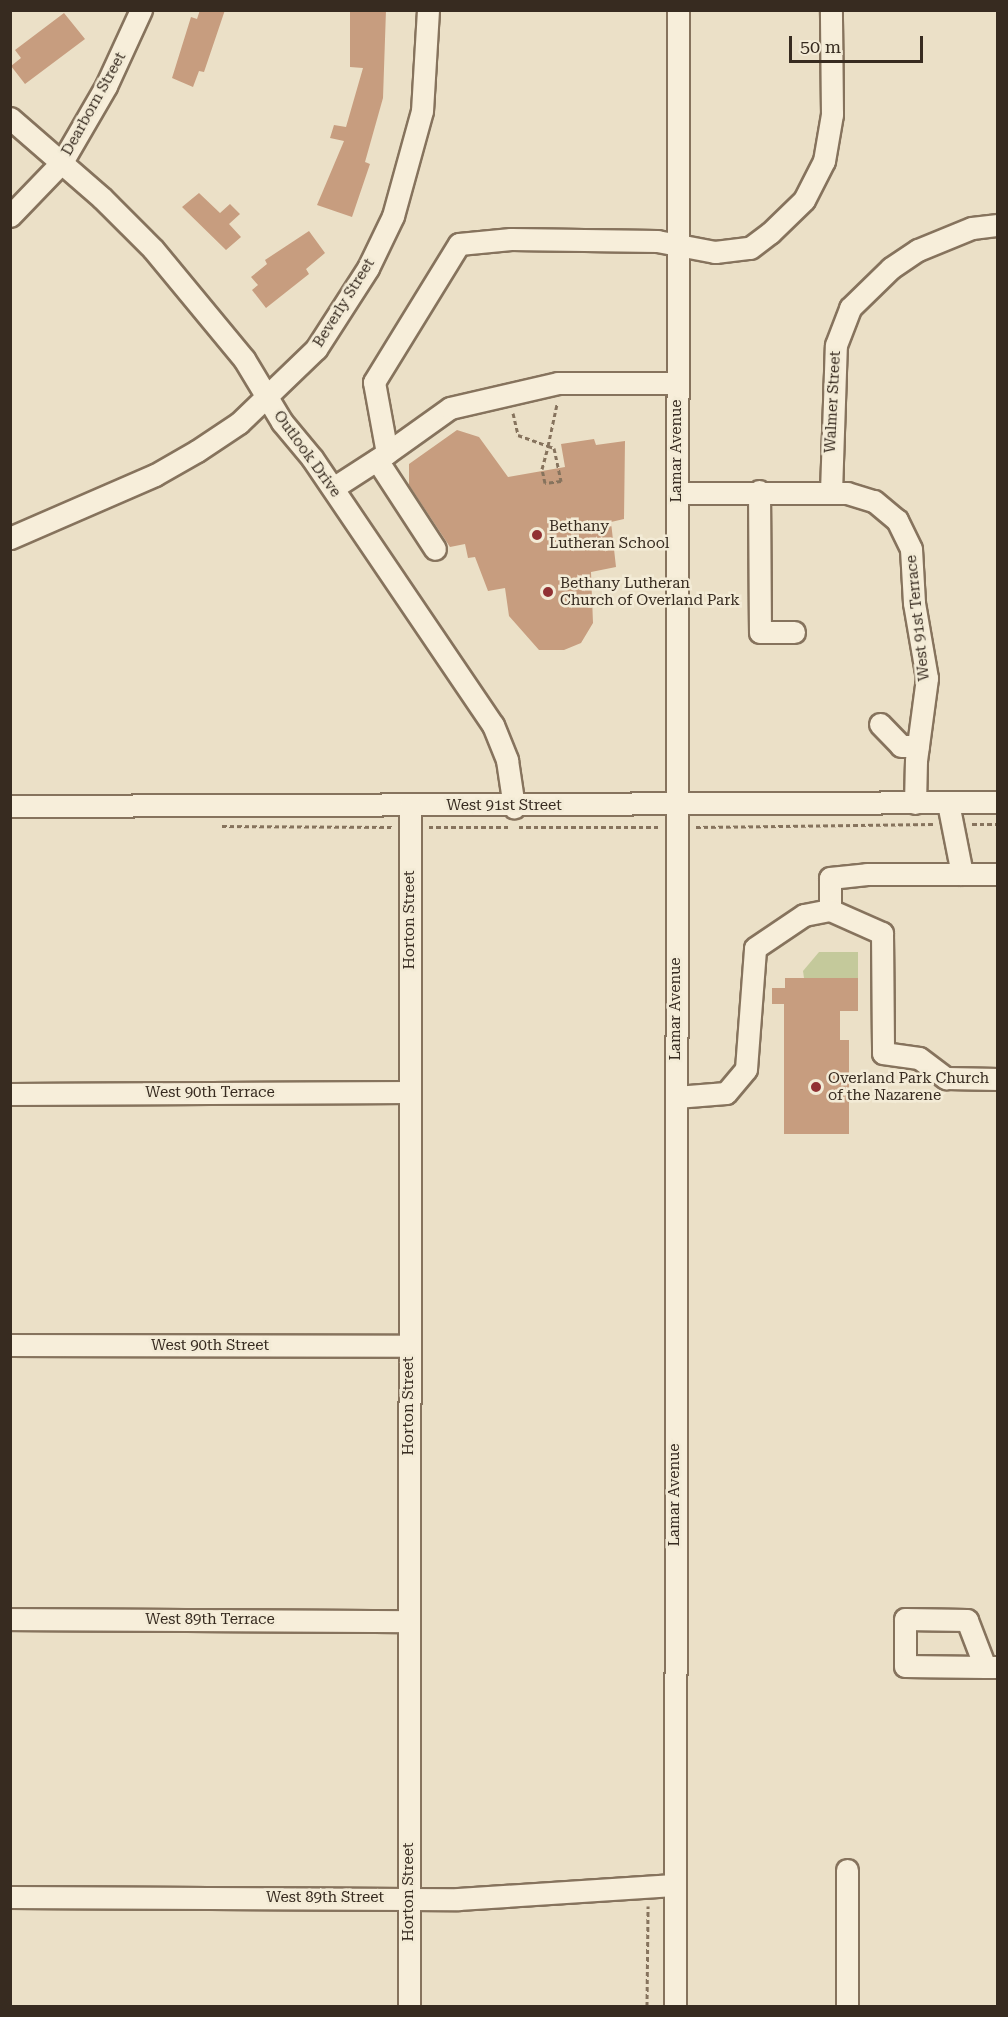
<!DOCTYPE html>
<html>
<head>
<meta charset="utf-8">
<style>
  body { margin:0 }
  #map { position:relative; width:1008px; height:2017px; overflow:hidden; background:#ebe0c7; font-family:"Roboto Serif",serif }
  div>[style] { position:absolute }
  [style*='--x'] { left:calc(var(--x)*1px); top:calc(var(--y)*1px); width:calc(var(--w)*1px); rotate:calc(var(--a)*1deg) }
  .green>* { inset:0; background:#c4c99b }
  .building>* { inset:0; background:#c79d7f }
  .path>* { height:3px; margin-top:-1.5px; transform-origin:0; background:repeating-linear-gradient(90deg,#86735d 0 4.5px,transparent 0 7.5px) }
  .roads { filter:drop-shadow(2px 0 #86735d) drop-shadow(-2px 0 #86735d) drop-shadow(0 2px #86735d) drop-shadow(0 -2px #86735d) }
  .minor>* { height:21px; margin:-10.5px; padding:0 10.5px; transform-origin:10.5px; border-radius:10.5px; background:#f7eeda }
  .dots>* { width:16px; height:16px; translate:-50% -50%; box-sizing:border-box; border:3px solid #f3ebd6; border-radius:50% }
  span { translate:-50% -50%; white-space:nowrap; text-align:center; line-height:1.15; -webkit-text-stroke:5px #f3ebd6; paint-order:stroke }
  .street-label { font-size:15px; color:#372b20 }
  .poi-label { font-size:15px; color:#372b20 }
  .left { translate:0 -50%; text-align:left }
  .frame { position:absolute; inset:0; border:12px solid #372b20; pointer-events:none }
  .scale { position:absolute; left:789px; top:36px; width:134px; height:27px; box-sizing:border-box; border:3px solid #372b20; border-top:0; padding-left:8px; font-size:18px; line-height:21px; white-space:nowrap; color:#372b20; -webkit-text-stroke:4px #f3ebd6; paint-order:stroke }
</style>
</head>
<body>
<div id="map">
  <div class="green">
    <i style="clip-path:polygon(819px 952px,858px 952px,858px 978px,804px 978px,803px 971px)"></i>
  </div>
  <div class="building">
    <i style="clip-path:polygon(200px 10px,225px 10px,204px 72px,199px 71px,193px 87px,172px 78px,191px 17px,197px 19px)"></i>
    <i style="clip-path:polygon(350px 10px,386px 10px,383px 98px,365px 162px,370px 164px,352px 217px,317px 205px,344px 141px,330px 138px,334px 125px,346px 127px,363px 68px,350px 67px)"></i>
    <i style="clip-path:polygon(64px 13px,85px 39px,25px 84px,11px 66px,21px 58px,15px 50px)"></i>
    <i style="clip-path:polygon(199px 193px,220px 213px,230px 204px,240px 214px,229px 224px,241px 237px,226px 250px,182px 207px)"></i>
    <i style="clip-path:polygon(309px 231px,325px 253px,306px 269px,309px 274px,266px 308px,252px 290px,258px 285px,251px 277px,267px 264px,265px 260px)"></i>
    <i style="clip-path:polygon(457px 430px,479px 437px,508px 477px,565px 467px,561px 444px,594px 439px,596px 445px,625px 441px,624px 519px,611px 522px,616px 567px,591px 572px,593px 623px,581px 643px,564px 650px,539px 650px,509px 616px,505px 588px,488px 591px,475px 557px,468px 558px,465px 544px,450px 547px,409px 485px,409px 464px)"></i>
    <i style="clip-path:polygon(785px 978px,858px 978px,858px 1011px,840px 1011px,840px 1040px,849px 1040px,849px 1134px,784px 1134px,784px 1004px,772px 1004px,772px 988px,785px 988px)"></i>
  </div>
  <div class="path">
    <i style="--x:513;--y:413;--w:23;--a:77"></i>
    <i style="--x:518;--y:435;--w:32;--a:20"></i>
    <i style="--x:548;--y:446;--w:6;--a:18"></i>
    <i style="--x:554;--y:448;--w:34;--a:78"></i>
    <i style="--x:561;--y:481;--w:16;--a:173"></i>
    <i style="--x:545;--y:483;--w:14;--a:-102"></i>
    <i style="--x:542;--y:469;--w:24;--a:-75"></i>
    <i style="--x:548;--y:446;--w:43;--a:-77.9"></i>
    <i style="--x:972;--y:824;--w:26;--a:0"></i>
    <i style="--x:222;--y:826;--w:171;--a:0.3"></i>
    <i style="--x:429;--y:827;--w:81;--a:0"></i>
    <i style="--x:519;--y:827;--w:141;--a:0"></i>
    <i style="--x:696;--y:827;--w:237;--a:-0.7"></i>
    <i style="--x:647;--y:2006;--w:100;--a:-89.4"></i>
  </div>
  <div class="roads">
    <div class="minor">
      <i style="--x:10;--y:118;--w:122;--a:41"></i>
      <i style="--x:102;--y:198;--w:72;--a:45"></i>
      <i style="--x:153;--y:249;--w:143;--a:50.4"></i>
      <i style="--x:244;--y:359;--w:74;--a:58.9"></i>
      <i style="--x:282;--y:422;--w:47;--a:50.2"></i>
      <i style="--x:312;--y:458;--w:323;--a:55.9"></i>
      <i style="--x:493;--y:725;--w:38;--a:68"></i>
      <i style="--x:507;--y:760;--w:48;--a:81.5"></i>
      <i style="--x:10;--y:216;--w:75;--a:-46.1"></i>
      <i style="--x:62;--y:162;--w:88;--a:-59.9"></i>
      <i style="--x:106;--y:86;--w:84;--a:-65.3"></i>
      <i style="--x:387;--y:453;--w:77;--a:-35.5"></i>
      <i style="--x:450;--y:408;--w:111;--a:-13"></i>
      <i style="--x:558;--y:383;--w:119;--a:0"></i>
      <i style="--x:377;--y:460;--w:106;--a:56.9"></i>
      <i style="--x:333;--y:488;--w:64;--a:-32.9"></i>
      <i style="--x:387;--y:453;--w:72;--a:-100.4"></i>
      <i style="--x:374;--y:382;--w:162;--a:-58.4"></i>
      <i style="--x:459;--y:244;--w:52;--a:-5.5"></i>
      <i style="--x:511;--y:239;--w:146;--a:0.8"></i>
      <i style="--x:657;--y:241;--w:59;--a:10.7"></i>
      <i style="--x:715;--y:252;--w:35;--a:-7"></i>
      <i style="--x:750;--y:248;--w:25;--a:-37"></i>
      <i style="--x:770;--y:233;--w:47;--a:-44.1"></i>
      <i style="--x:804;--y:200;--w:44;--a:-62.9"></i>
      <i style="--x:824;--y:161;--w:48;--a:-80.3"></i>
      <i style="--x:832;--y:114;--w:104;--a:-90.6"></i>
      <i style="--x:759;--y:491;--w:141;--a:89.6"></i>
      <i style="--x:760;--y:632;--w:34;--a:0"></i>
      <i style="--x:831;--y:492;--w:147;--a:-88.1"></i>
      <i style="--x:836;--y:345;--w:40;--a:-69"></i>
      <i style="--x:850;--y:308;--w:57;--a:-44.3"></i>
      <i style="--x:891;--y:268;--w:32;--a:-34"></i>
      <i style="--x:918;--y:250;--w:58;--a:-22.2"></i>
      <i style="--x:972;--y:228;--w:26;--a:-7"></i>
      <i style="--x:677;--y:493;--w:170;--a:0"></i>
      <i style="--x:847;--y:493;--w:28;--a:17"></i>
      <i style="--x:874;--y:501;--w:30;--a:40"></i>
      <i style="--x:897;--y:520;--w:32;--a:64"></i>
      <i style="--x:911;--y:549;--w:54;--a:86.8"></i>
      <i style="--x:914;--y:603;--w:76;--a:80.2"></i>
      <i style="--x:927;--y:678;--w:83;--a:97.6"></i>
      <i style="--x:916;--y:760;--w:43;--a:91.3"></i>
      <i style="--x:10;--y:538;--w:158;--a:-23.5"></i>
      <i style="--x:155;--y:475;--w:48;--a:-29.7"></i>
      <i style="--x:197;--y:451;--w:50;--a:-33.7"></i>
      <i style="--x:239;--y:423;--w:107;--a:-43.9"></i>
      <i style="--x:316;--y:349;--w:96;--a:-57.3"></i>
      <i style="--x:368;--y:268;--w:58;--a:-64.3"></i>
      <i style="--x:393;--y:216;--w:109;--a:-74.6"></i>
      <i style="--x:422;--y:111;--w:101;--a:-86.6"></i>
      <i style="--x:880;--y:724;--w:30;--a:46"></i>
      <i style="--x:901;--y:746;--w:17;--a:0"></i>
      <i style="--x:948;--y:803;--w:72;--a:78.8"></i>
      <i style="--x:10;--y:806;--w:988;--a:-0.23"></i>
      <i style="--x:830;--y:910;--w:32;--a:-90"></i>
      <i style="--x:830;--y:878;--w:37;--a:-6"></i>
      <i style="--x:867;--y:874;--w:131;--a:0"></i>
      <i style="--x:10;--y:1094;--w:400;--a:-0.3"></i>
      <i style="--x:676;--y:1097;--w:50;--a:-4.6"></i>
      <i style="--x:726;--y:1093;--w:31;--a:-50"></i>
      <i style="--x:746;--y:1069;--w:121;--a:-85.7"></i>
      <i style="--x:755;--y:948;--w:59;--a:-34"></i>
      <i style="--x:804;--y:915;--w:26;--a:-11"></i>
      <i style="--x:830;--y:910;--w:57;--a:23.9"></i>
      <i style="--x:882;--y:933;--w:120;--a:89.5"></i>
      <i style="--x:883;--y:1053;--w:36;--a:8"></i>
      <i style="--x:919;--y:1058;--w:34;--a:37"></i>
      <i style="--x:946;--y:1078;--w:52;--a:1.1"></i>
      <i style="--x:10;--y:1345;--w:399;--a:0.1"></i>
      <i style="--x:10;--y:1619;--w:399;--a:0.3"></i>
      <i style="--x:985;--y:1667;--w:50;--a:-111"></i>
      <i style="--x:967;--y:1620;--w:62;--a:-179.1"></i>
      <i style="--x:905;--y:1619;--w:47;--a:90"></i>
      <i style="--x:905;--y:1666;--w:80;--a:0.7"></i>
      <i style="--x:985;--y:1667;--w:13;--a:0"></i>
      <i style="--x:10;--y:1897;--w:448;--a:0.3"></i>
      <i style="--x:458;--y:1899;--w:216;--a:-3.7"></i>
      <i style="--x:409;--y:2006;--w:1200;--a:-89.95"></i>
      <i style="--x:675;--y:2006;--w:1996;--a:-89.91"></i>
      <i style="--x:847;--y:2006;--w:136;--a:-90"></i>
    </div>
  </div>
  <div class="dots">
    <i style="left:537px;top:535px;background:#913133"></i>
    <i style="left:548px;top:592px;background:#913133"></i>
    <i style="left:816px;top:1087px;background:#913133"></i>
  </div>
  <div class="street-label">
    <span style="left:94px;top:104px;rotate:-61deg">Dearborn Street</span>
    <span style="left:344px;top:303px;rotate:-58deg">Beverly Street</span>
    <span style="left:833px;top:402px;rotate:-87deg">Walmer Street</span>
    <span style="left:677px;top:451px;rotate:-90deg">Lamar Avenue</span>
    <span style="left:307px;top:454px;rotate:54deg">Outlook Drive</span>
    <span style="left:918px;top:618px;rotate:-96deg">West 91st Terrace</span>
    <span style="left:504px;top:806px">West 91st Street</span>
    <span style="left:410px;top:920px;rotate:-90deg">Horton Street</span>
    <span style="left:676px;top:1009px;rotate:-90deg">Lamar Avenue</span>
    <span style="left:210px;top:1093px">West 90th Terrace</span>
    <span style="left:210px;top:1346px">West 90th Street</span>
    <span style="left:409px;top:1406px;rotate:-90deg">Horton Street</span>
    <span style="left:675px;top:1495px;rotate:-90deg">Lamar Avenue</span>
    <span style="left:210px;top:1620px">West 89th Terrace</span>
    <span style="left:409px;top:1892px;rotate:-90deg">Horton Street</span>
    <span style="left:325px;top:1898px">West 89th Street</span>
  </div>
  <div class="poi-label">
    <span class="left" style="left:549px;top:535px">Bethany<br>Lutheran School</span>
    <span class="left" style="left:560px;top:592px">Bethany Lutheran<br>Church of Overland Park</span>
    <span class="left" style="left:828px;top:1087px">Overland Park Church<br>of the Nazarene</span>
  </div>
  <div class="frame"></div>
  <div class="scale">50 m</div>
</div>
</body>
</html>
